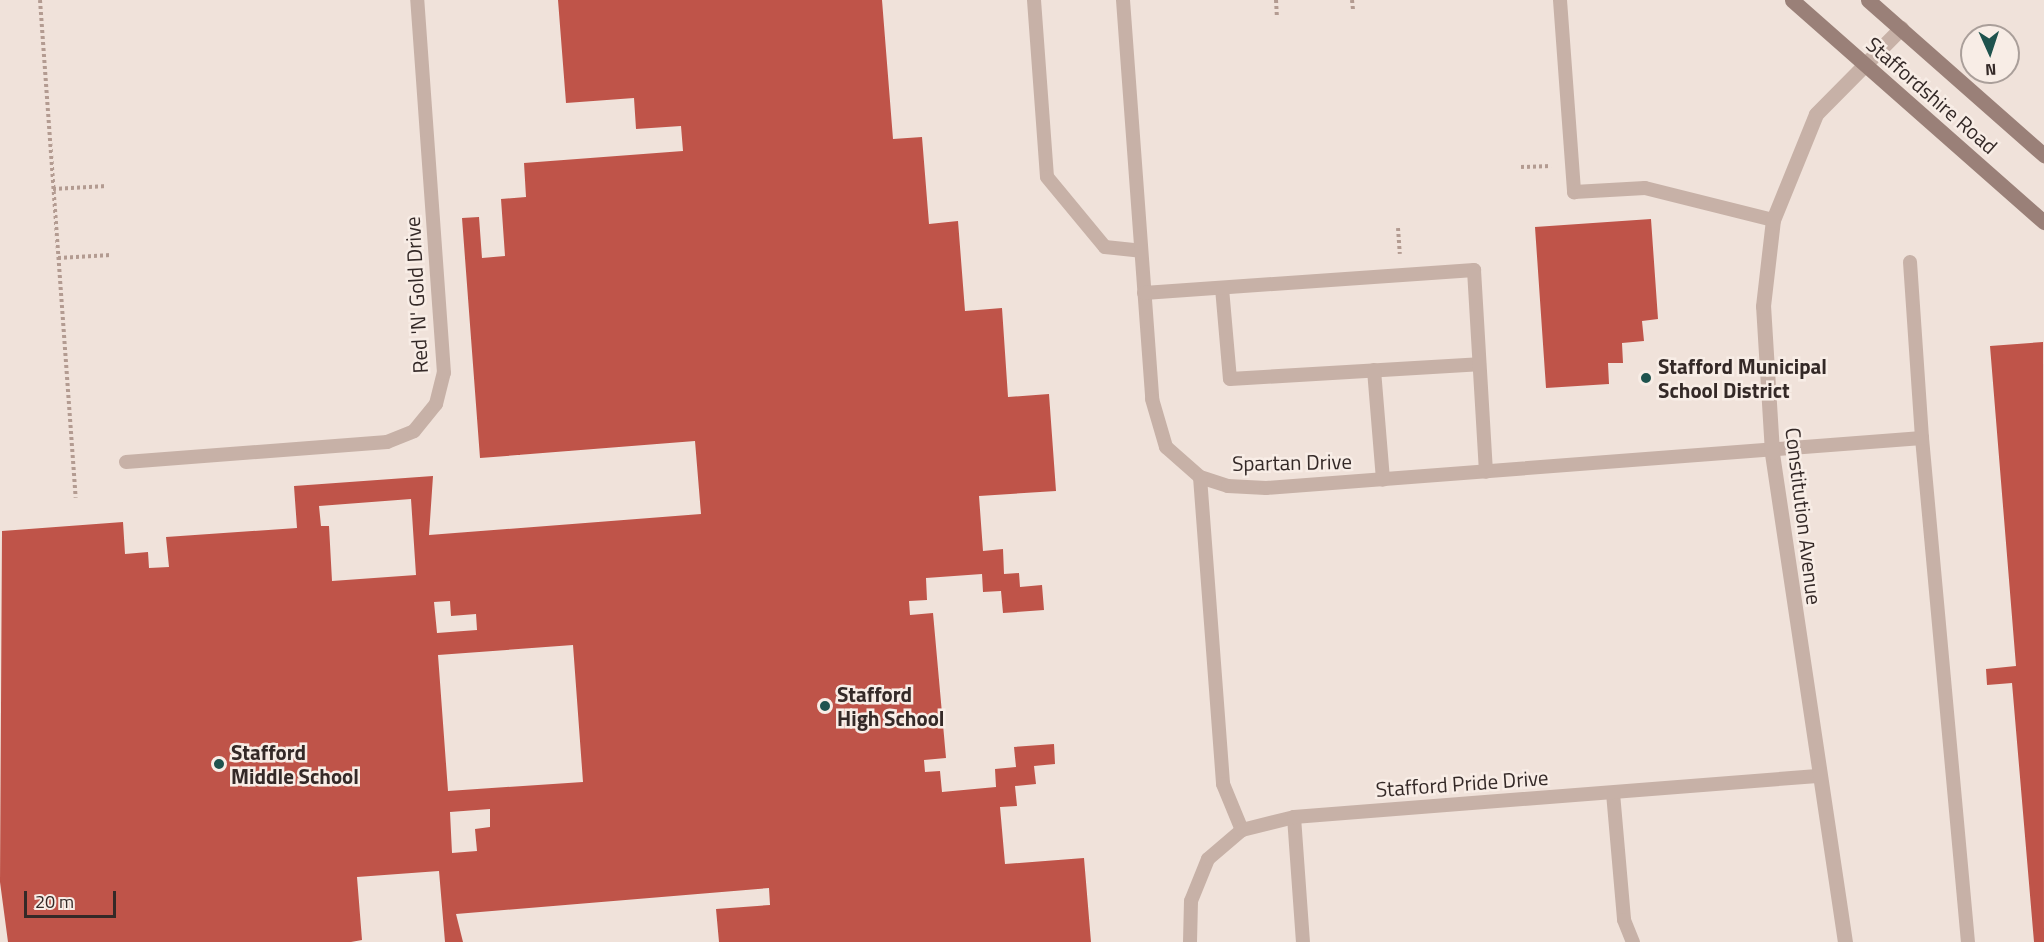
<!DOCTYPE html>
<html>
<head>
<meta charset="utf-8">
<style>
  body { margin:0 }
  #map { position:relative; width:2044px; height:942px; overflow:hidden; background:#f0e2da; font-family:"Titillium Web",sans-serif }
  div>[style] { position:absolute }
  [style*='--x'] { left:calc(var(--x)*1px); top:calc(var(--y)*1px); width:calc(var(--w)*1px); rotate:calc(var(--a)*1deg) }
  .building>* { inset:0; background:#bf5449 }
  .path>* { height:4px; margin-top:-2px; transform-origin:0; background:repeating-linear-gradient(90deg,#b39b91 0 3px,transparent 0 6px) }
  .lane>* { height:14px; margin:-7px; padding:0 7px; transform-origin:7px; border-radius:7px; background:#c7b1a7 }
  .street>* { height:15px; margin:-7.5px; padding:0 7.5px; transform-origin:7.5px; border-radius:7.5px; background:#c7b1a7 }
  .secondary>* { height:15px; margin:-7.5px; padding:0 7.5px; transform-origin:7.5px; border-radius:7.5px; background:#9a8078 }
  .dots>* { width:16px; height:16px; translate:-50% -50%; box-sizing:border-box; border:3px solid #f8ede6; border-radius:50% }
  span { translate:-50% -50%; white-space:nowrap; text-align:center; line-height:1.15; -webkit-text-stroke:5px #f8ede6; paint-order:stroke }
  .street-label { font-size:21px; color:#342927 }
  .poi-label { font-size:21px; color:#342927; font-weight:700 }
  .left { translate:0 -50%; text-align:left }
  .north { position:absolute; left:1960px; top:24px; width:60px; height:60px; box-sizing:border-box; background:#f8ede6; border:2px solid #aa9f9a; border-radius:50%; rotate:177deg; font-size:16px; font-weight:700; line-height:24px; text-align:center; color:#342927 }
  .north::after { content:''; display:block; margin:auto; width:21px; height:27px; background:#1f534e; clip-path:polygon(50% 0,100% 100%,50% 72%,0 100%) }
  .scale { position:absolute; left:24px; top:891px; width:92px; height:27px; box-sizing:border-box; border:3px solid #342927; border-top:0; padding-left:8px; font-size:18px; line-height:21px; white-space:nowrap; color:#342927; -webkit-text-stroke:4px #f8ede6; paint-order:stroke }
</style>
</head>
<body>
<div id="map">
  <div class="building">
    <i style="clip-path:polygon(evenodd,558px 0,882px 0,893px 139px,922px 137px,929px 224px,958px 221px,965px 311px,1002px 308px,1008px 397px,1049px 394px,1056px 491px,979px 496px,983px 551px,1003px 549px,1004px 574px,1019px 573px,1020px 587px,1042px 585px,1044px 610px,1003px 613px,1001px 591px,983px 592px,982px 574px,926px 578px,927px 600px,909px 601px,910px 615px,933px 613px,946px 758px,924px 760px,925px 772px,940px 771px,942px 792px,996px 787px,995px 769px,1016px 767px,1014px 747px,1054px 744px,1055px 764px,1034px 766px,1036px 784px,1015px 786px,1017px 806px,1000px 807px,1005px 864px,1084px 858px,1091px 942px,719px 942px,716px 909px,770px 905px,769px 888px,456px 914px,463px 942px,445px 942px,439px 871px,357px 877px,362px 940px,351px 942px,8px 942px,0 882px,2px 531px,123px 522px,125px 554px,148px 552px,149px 568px,169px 567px,166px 537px,297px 528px,294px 486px,433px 476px,429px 535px,701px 514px,695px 441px,480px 458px,462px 218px,479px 217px,482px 258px,505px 256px,501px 199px,526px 197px,524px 163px,683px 151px,681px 126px,636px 129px,634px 98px,566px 103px,558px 0,411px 499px,416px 575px,332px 581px,329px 526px,321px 526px,319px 506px,411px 499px,558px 0,450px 601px,451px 616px,476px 614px,477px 630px,437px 633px,434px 602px,450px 601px,558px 0,573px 645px,583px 782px,448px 791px,438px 655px,573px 645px,558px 0,490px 809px,490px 827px,475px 829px,477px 851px,452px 853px,450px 812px,490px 809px)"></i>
    <i style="clip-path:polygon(1651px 219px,1658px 319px,1642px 321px,1644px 341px,1622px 343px,1623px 363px,1608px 363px,1609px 384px,1546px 388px,1535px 227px)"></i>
    <i style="clip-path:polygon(2043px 342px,2044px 942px,2034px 942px,2012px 683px,1987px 685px,1986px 669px,2016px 666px,1990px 346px)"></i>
  </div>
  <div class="path">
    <i style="--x:40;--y:0;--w:499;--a:85.9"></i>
    <i style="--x:1276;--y:0;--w:18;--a:87"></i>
    <i style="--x:1352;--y:0;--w:10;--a:84"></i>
    <i style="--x:1521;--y:167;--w:30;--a:-2"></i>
    <i style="--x:53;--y:189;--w:54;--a:-3.2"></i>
    <i style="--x:1398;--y:228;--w:26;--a:86"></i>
    <i style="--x:58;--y:258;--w:53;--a:-3.2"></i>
  </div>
  <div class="lane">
    <i style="--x:1034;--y:0;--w:177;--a:85.8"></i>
    <i style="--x:1047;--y:177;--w:91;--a:50.4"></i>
    <i style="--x:1105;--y:247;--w:36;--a:6"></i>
    <i style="--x:1123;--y:0;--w:400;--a:85.8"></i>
    <i style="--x:1152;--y:399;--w:50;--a:73.7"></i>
    <i style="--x:1166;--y:447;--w:45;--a:41.4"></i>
    <i style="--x:1200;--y:477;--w:29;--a:18"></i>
    <i style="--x:1228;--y:486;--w:38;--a:3"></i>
    <i style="--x:1266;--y:488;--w:658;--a:-4.36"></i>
    <i style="--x:1922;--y:438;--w:506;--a:84.79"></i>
    <i style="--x:1560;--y:0;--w:193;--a:85.8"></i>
    <i style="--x:1574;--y:192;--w:71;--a:-3.2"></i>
    <i style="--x:1645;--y:188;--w:132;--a:14"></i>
    <i style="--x:1910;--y:262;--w:176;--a:86.1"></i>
    <i style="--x:1222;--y:288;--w:91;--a:85"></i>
    <i style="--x:1230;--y:379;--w:249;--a:-3.4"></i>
    <i style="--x:1144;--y:293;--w:331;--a:-4"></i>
    <i style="--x:1474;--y:270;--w:202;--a:86.6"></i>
    <i style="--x:1374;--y:370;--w:110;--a:85.3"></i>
    <i style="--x:126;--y:462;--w:262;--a:-4.4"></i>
    <i style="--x:387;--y:442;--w:29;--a:-22"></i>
    <i style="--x:414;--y:431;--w:35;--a:-51"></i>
    <i style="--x:436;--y:404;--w:32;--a:-76"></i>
    <i style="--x:444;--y:373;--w:374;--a:-94.1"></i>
    <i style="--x:1200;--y:477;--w:308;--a:85.7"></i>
    <i style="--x:1223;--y:784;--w:50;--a:67.6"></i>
    <i style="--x:1613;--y:793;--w:127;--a:85"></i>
    <i style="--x:1624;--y:920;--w:24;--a:68"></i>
    <i style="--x:1294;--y:817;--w:125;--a:85.9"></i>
    <i style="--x:1190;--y:942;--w:41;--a:-88.6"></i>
    <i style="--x:1191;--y:901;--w:45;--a:-68"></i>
    <i style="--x:1208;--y:859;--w:45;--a:-40.5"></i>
    <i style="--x:1242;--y:830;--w:54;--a:-14"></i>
    <i style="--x:1294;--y:817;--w:525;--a:-4.48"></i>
  </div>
  <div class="street">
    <i style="--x:1845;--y:942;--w:495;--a:-98.5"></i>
    <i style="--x:1772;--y:452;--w:146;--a:-93.5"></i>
    <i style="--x:1763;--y:306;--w:87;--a:-83.4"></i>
    <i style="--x:1773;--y:220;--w:114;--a:-67.9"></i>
    <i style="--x:1816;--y:114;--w:121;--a:-45.3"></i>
  </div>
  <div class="secondary">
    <i style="--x:1792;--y:0;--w:336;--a:41.4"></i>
    <i style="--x:1868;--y:0;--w:235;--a:41.4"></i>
  </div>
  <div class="dots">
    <i style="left:1646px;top:378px;background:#1f534e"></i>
    <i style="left:825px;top:706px;background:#1f534e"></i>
    <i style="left:219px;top:764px;background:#1f534e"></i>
  </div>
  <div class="street-label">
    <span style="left:1932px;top:95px;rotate:41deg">Staffordshire Road</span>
    <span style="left:416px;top:295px;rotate:-93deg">Red 'N' Gold Drive</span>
    <span style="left:1292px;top:462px;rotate:-1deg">Spartan Drive</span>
    <span style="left:1804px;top:516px;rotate:83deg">Constitution Avenue</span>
    <span style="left:1462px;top:783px;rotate:-4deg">Stafford Pride Drive</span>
  </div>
  <div class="poi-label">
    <span class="left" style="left:1658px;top:378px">Stafford Municipal<br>School District</span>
    <span class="left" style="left:837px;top:706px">Stafford<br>High School</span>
    <span class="left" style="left:231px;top:764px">Stafford<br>Middle School</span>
  </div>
  <div class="north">N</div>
  <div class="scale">20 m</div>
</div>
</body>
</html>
